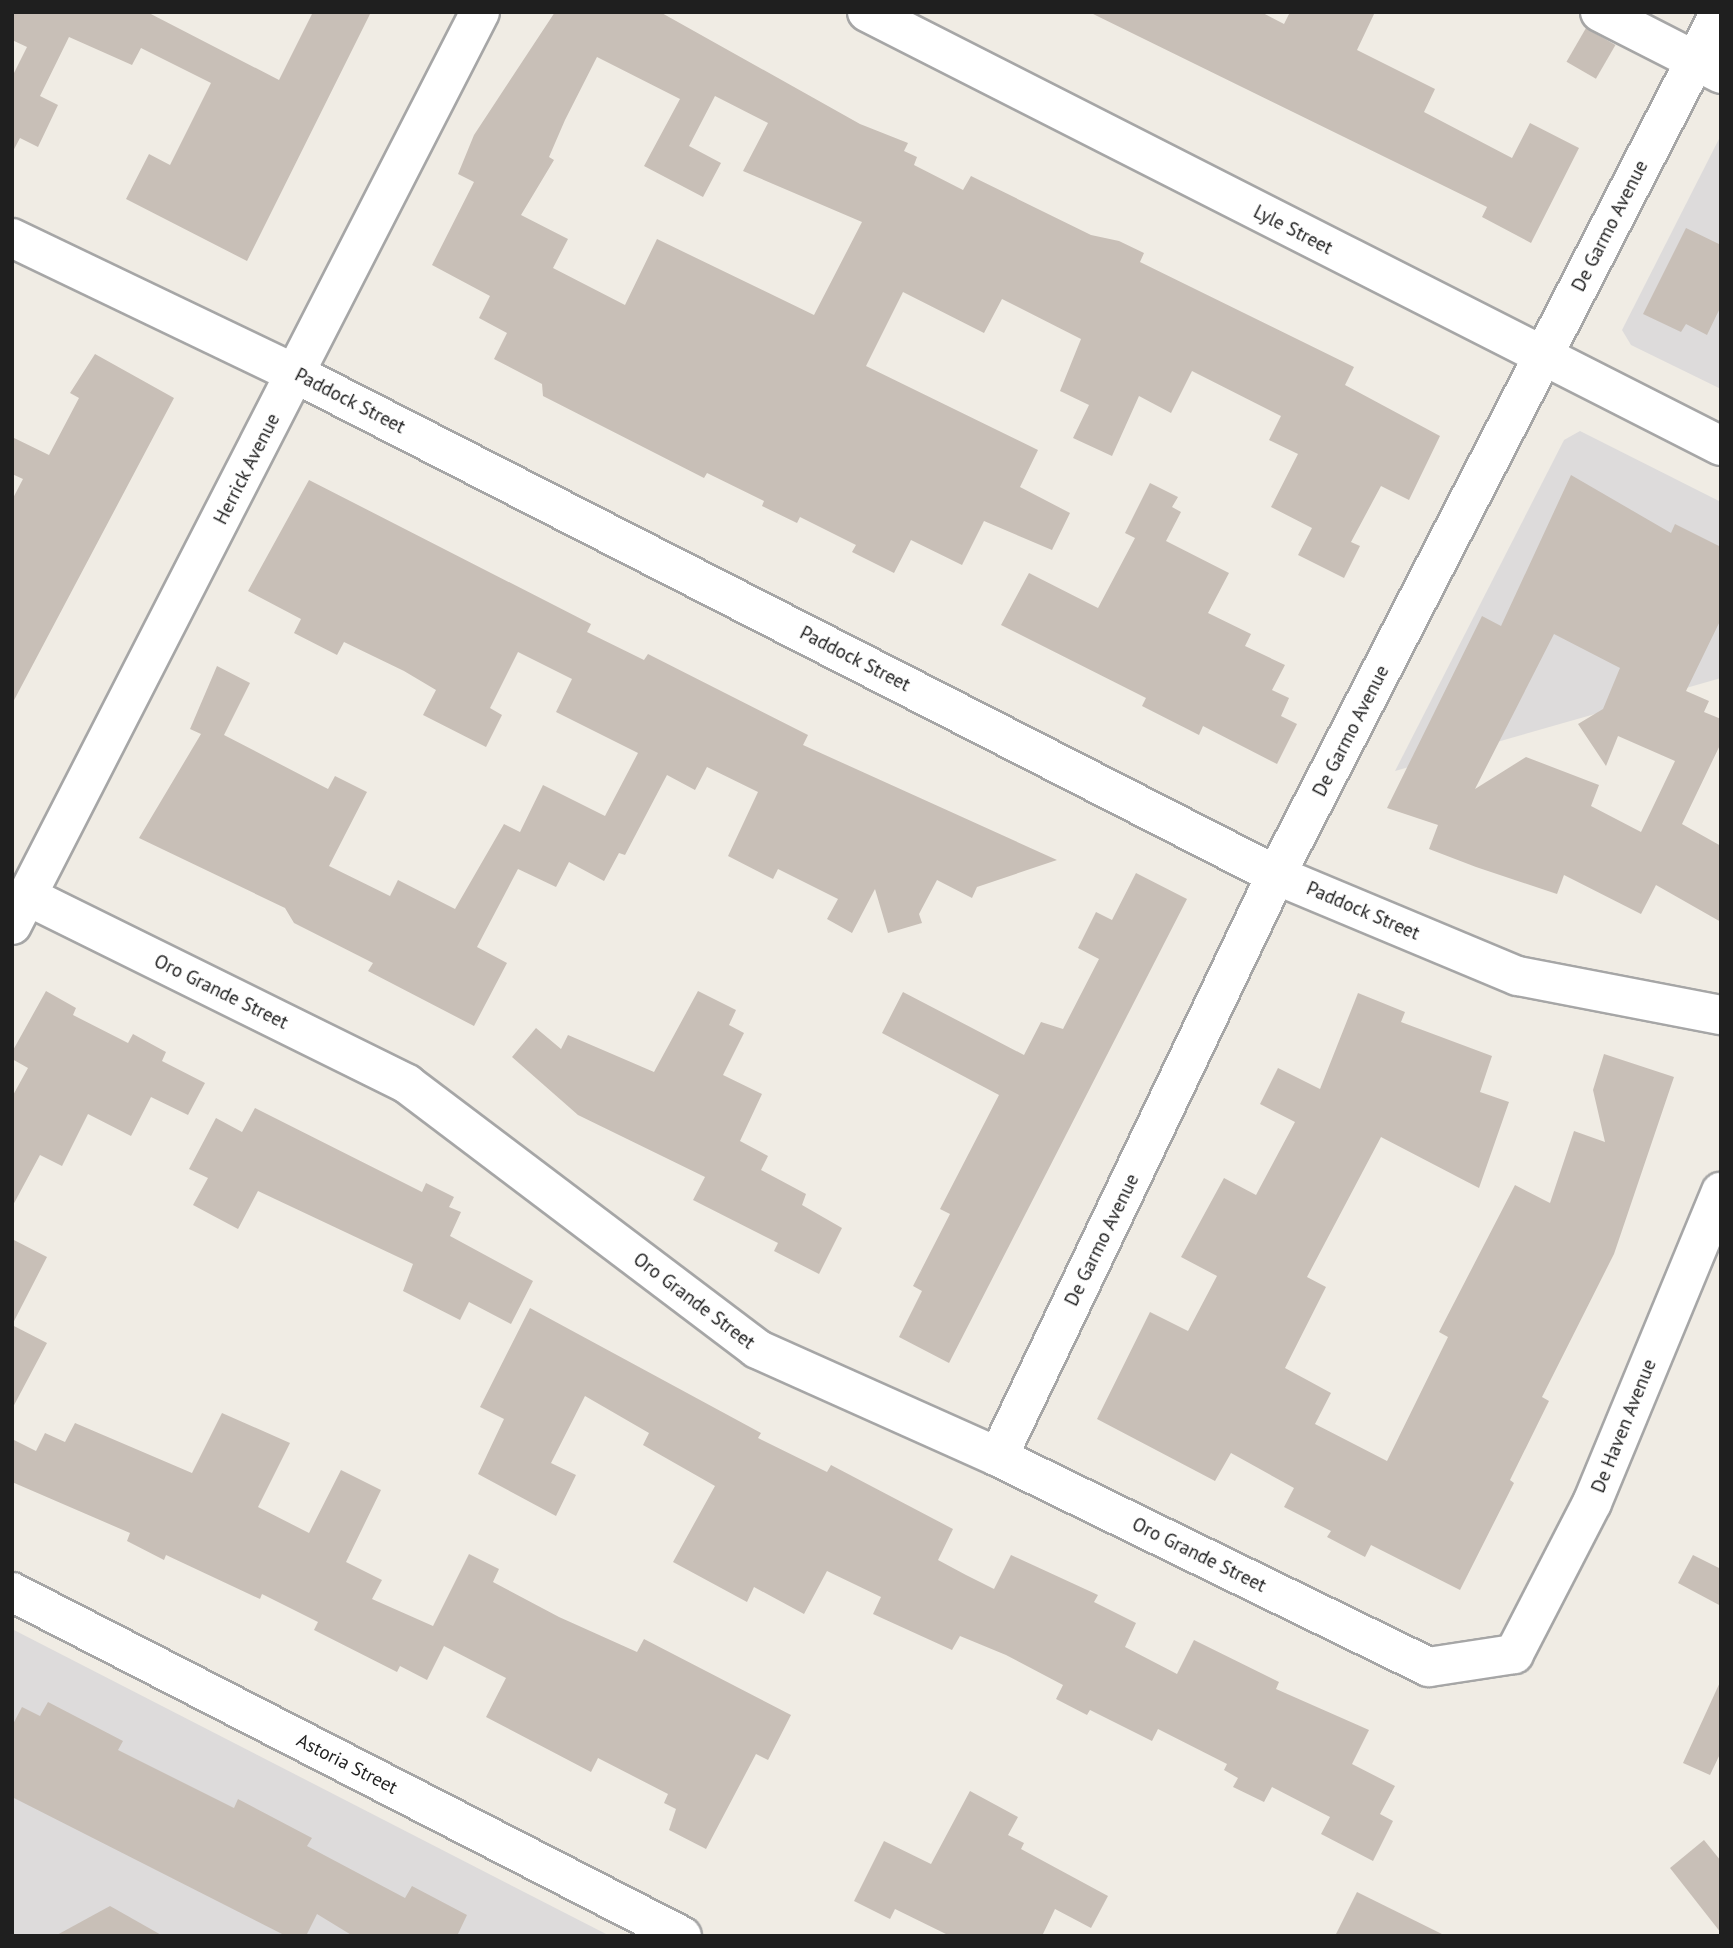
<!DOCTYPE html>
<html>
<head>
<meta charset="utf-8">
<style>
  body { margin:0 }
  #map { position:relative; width:1733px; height:1948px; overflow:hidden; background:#f0ece4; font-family:"PT Sans",sans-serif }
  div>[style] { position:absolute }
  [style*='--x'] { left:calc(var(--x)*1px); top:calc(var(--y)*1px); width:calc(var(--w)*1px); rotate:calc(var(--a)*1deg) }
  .residential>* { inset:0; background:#dddbdb }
  .building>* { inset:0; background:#c8bfb7; transform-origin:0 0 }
  .roads { filter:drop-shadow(2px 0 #a6a6a6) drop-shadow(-2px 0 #a6a6a6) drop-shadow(0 2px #a6a6a6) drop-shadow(0 -2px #a6a6a6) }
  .minor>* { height:38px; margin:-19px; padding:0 19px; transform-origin:19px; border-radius:19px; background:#fff }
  span { translate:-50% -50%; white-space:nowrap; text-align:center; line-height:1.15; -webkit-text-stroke:5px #fff; paint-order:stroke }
  .street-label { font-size:19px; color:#1f1f1f }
  .frame { position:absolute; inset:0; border:14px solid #1f1f1f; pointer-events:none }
</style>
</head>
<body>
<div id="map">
  <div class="residential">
    <i style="clip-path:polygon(1721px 135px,1721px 389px,1631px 345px,1622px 330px)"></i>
    <i style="clip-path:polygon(1580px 431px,1721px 502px,1721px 678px,1395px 771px,1564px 440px)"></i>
    <i style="clip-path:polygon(12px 1629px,610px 1936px,12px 1936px)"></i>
  </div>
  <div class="building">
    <i style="clip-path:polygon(12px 12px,147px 12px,279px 80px,313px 12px,371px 12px,247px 261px,126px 199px,149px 154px,170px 165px,211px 83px,141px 48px,132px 65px,69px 37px,40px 96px,58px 105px,38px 147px,20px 138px,12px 153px,12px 77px,27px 47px,12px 40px)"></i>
    <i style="clip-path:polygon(evenodd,555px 12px,660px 12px,860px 124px,908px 143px,904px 151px,917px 157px,914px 165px,963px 190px,971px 176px,1091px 235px,1119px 241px,1144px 253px,1140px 262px,1354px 367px,1345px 385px,1440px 436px,1409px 500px,1381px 486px,1351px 542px,1360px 546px,1344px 578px,1298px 555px,1312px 528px,1271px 507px,1298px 454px,1269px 440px,1281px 416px,1192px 371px,1171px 413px,1139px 396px,1112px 456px,1073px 438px,1089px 405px,1060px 391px,1081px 339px,1002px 299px,984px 333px,903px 292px,866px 366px,1038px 450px,1020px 487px,1070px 513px,1052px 550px,984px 521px,962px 565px,911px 540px,894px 573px,852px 552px,856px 545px,800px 517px,797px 523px,762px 506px,764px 501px,707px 473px,704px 478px,543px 396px,542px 384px,494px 359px,507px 333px,479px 318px,490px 296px,432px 265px,474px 182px,458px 174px,474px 135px,555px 12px,597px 57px,680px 99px,644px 166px,703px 197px,721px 163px,689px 146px,715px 96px,768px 123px,743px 171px,862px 222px,814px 315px,657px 239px,625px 305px,553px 268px,568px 239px,521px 215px,554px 160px,549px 157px,565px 120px,597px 57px)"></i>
    <i style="clip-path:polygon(1089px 12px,1261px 12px,1284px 24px,1290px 12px,1375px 12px,1357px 50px,1435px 89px,1424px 112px,1512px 158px,1530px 123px,1579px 148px,1531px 243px,1482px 217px,1487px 207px)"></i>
    <i style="left:1586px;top:28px;width:34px;height:39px;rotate:30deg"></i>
    <i style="clip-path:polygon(1686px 228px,1721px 245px,1721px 306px,1707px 335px,1686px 324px,1681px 332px,1643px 314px)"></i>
    <i style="clip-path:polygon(95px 354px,174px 398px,12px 704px,12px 500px,23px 479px,12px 474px,12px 437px,49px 455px,79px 398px,70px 393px)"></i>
    <i style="clip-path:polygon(evenodd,1571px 475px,1671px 533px,1675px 524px,1721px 547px,1721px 619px,1686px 691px,1709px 701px,1704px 712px,1721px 719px,1721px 743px,1682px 824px,1721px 846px,1721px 922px,1656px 885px,1641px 914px,1564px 875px,1557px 894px,1476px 867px,1429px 849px,1438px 825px,1387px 808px,1482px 616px,1501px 626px,1571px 475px,1554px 634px,1620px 668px,1603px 709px,1578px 724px,1606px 766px,1618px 736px,1675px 761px,1641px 832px,1591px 806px,1599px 785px,1526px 757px,1475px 789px,1554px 634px)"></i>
    <i style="clip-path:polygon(309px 480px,591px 624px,587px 632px,644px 660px,648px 654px,808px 735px,803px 745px,1057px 860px,977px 887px,972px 898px,937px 880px,919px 914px,922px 923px,888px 933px,875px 889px,852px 933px,827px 919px,838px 899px,778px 869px,773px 879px,728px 856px,758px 792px,707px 767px,695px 790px,667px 775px,625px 855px,619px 853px,604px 881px,569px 862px,556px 887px,518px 869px,477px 947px,507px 963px,474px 1026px,368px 971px,373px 963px,294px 923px,285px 908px,139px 838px,201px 734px,190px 729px,217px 666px,250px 683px,224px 735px,328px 789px,335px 776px,367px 792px,329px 866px,390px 896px,398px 880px,455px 909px,504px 824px,520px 832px,543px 785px,605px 816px,638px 753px,556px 712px,572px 679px,518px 652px,490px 708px,502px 715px,486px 747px,423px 715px,436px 690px,404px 671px,344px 642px,337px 655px,294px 633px,301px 619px,248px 591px)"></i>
    <i style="clip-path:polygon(1150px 483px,1178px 497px,1172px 507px,1181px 512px,1166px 541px,1229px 573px,1208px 613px,1251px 634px,1245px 646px,1285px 665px,1272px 690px,1289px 698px,1281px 716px,1297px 724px,1277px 764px,1203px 726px,1199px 735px,1142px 706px,1146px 698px,1001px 625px,1029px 573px,1098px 608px,1135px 538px,1125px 533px)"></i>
    <i style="clip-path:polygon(1136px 873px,1187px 899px,949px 1363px,899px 1337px,922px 1291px,913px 1286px,950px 1214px,940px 1209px,999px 1095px,882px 1033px,903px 992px,1024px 1055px,1041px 1022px,1063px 1029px,1099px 959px,1078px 948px,1096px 912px,1112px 920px)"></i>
    <i style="clip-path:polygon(46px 991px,76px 1008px,73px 1015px,128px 1043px,133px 1034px,166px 1052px,162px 1061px,205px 1083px,188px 1115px,151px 1097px,131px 1136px,88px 1114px,62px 1166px,40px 1155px,12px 1207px,12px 1097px,28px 1068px,12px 1059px,12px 1052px)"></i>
    <i style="clip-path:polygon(698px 991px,736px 1010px,729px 1025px,744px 1033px,723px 1075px,762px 1094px,740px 1141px,768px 1156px,761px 1170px,806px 1194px,802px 1205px,842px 1228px,819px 1274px,774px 1251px,778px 1243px,693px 1200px,705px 1177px,578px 1115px,512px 1057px,536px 1028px,561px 1049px,568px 1035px,654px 1072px)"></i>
    <i style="clip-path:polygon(1358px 993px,1405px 1012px,1401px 1022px,1492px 1056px,1480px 1092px,1509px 1102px,1479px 1188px,1381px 1137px,1307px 1277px,1326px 1287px,1285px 1368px,1331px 1393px,1315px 1424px,1387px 1461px,1448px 1337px,1439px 1332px,1515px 1185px,1550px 1203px,1574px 1131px,1605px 1142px,1593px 1090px,1604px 1054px,1674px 1077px,1614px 1254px,1542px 1397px,1549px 1401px,1510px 1480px,1514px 1483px,1460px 1590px,1371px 1545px,1365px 1557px,1327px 1537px,1331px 1531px,1284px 1507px,1294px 1488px,1231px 1453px,1215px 1481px,1097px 1419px,1150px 1312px,1188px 1331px,1217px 1276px,1181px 1257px,1224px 1178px,1256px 1195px,1295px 1122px,1260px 1104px,1278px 1068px,1320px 1089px)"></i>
    <i style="clip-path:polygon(255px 1108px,422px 1192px,426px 1183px,454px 1197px,449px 1207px,461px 1212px,450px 1236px,533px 1281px,511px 1324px,469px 1302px,460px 1320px,403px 1291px,413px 1264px,258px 1191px,238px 1229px,193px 1205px,208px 1178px,189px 1169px,216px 1118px,242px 1132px)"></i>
    <i style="clip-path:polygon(12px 1239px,47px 1257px,12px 1325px,47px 1343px,12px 1409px)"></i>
    <i style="clip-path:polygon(530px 1308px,761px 1433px,758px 1438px,827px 1472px,831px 1465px,953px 1529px,938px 1560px,966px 1575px,994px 1589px,1011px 1555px,1098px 1595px,1094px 1602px,1136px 1623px,1125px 1647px,1177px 1674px,1194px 1640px,1279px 1682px,1276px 1689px,1369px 1730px,1352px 1764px,1395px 1786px,1380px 1814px,1393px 1821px,1373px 1861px,1321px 1834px,1330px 1817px,1272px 1787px,1264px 1802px,1233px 1787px,1238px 1778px,1224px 1770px,1227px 1764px,1158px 1729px,1152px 1741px,1090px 1710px,1087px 1715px,1056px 1699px,1063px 1685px,1006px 1655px,960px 1636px,952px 1650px,873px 1614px,881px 1597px,827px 1571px,804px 1614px,754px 1587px,747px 1602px,673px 1562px,715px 1486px,643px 1445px,649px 1433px,585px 1396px,551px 1463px,576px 1475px,556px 1516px,478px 1474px,504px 1419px,480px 1407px)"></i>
    <i style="clip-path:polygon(222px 1413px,290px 1443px,258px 1507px,309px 1533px,341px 1470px,381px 1490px,346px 1562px,382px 1580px,372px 1599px,433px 1626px,469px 1554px,499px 1569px,493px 1582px,559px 1617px,637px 1652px,644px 1639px,791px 1715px,768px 1760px,756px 1754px,706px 1849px,669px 1830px,676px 1809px,664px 1803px,668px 1794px,598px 1758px,591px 1772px,486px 1717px,506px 1678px,444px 1646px,427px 1680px,400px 1666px,397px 1672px,314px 1630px,318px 1622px,262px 1594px,260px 1599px,166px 1555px,164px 1560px,127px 1541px,130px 1533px,12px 1482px,12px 1439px,36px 1451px,45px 1433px,65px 1442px,75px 1423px,192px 1473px)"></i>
    <i style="clip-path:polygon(1693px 1555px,1721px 1569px,1721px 1606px,1678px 1583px)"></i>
    <i style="clip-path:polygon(1721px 1680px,1721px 1752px,1710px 1775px,1683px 1763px)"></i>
    <i style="clip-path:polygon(48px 1702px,123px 1741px,118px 1750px,234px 1808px,238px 1799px,312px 1838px,307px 1846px,405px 1898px,412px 1886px,467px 1915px,457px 1936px,353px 1936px,317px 1914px,306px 1936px,286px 1936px,12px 1797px,12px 1726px,22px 1707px,40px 1716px)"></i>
    <i style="clip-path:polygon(970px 1791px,1018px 1817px,1008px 1835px,1024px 1843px,1021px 1849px,1108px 1896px,1091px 1928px,1055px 1909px,1042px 1936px,950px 1936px,895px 1909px,890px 1919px,854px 1901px,884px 1841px,931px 1864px)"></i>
    <i style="clip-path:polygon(1704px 1840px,1721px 1861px,1721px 1933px,1670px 1868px)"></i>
    <i style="clip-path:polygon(1357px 1892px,1446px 1936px,1335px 1936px)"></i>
    <i style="clip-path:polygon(110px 1906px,163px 1936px,55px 1936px)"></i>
  </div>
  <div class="roads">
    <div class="minor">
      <i style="--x:867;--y:12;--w:958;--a:26.94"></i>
      <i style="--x:1600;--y:12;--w:136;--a:27.1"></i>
      <i style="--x:12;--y:238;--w:315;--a:25.6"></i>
      <i style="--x:296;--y:374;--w:1101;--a:27.08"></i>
      <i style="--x:1276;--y:875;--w:262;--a:22.7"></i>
      <i style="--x:1518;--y:976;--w:207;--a:10.9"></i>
      <i style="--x:27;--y:896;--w:424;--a:26.3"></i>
      <i style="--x:407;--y:1084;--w:439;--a:37.1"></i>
      <i style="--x:757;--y:1349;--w:264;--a:24.1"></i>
      <i style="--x:998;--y:1457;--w:479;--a:26"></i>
      <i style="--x:1429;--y:1667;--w:86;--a:-8.7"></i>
      <i style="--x:1514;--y:1654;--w:170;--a:-62.7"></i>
      <i style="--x:1592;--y:1503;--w:337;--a:-67.5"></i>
      <i style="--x:12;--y:925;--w:1026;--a:-62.86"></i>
      <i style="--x:998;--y:1457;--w:645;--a:-64.47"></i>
      <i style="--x:1276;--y:875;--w:971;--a:-62.77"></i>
      <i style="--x:12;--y:1592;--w:753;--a:27.18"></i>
    </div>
  </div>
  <div class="street-label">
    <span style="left:1610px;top:226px;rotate:-63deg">De Garmo Avenue</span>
    <span style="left:1293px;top:230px;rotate:27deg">Lyle Street</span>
    <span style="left:350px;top:401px;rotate:27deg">Paddock Street</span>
    <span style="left:247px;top:469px;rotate:-63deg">Herrick Avenue</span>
    <span style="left:855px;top:659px;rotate:27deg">Paddock Street</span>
    <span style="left:1351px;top:731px;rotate:-63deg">De Garmo Avenue</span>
    <span style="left:1363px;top:911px;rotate:23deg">Paddock Street</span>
    <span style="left:221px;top:992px;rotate:26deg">Oro Grande Street</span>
    <span style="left:1102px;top:1240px;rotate:-64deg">De Garmo Avenue</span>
    <span style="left:694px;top:1301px;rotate:37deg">Oro Grande Street</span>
    <span style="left:1624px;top:1426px;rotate:-68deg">De Haven Avenue</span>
    <span style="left:1199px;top:1555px;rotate:26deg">Oro Grande Street</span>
    <span style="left:347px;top:1764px;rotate:27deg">Astoria Street</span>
  </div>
  <div class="frame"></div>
</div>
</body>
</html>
